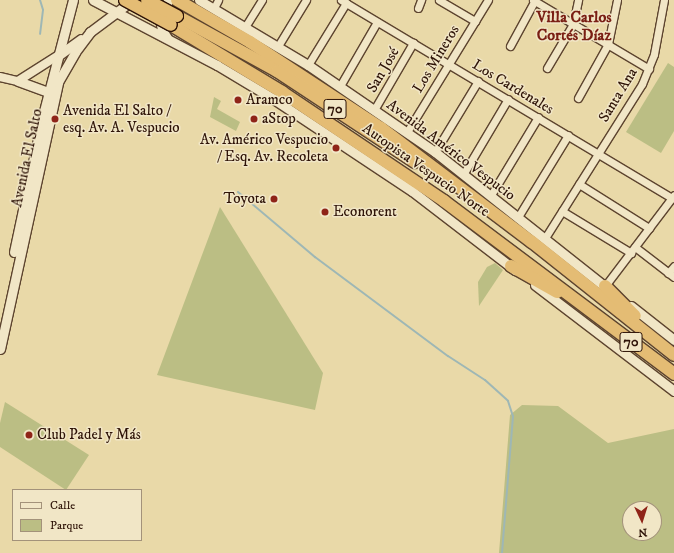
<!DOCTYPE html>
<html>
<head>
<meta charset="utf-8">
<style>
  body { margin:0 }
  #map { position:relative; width:674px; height:553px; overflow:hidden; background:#e9d9a8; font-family:"IM FELL DW Pica",serif }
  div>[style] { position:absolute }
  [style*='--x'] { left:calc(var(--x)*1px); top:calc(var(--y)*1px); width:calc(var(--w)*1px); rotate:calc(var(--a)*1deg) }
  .green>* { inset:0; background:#bbbe84 }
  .stream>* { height:2px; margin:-1px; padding:0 1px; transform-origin:1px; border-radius:1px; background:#9eb7b5 }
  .roads { filter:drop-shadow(1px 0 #5d442f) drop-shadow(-1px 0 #5d442f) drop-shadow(0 1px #5d442f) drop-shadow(0 -1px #5d442f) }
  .minor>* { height:7px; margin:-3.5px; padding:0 3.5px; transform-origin:3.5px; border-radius:3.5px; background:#f1e6c6 }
  .tertiary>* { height:8px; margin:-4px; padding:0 4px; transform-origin:4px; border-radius:4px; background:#f1e6c6 }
  .secondary>* { height:9px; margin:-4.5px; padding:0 4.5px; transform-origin:4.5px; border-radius:4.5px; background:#f1e6c6 }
  .motorway>* { height:12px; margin:-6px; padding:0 6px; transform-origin:6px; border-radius:6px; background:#e4bc74 }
  .bridges { filter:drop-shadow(1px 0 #2e1307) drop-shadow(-1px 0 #2e1307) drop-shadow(0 1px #2e1307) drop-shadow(0 -1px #2e1307) }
  .motorway-bridge>* { height:12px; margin:-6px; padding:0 6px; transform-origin:6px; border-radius:6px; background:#e4bc74 }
  .dots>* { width:11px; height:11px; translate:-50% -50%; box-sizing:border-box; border:2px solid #f1e6c6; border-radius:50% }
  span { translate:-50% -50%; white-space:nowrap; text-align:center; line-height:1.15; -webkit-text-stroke:3px #f1e6c6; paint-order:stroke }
  .shield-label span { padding:1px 3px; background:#f1e6c6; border:1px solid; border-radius:3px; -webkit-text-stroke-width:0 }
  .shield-label { font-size:14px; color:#2e1307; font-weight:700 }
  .street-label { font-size:15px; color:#2e1307 }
  .poi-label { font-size:15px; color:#2e1307 }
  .left { translate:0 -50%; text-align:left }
  .right { translate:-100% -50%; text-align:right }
  .neighbourhood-label { font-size:16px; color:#7a1f14; font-weight:700 }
  .legend { position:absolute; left:12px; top:489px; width:130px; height:52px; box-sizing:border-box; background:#f1e6c6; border:1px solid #a3927a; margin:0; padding:5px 7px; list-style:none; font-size:12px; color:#2e1307 }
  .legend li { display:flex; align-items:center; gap:8px; height:20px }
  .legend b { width:20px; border:1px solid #a3927a }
  .north { position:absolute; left:622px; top:501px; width:40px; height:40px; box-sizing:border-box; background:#f1e6c6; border:1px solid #a3927a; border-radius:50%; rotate:176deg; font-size:11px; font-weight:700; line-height:16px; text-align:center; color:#2e1307 }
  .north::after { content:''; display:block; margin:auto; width:14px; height:18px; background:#8f2418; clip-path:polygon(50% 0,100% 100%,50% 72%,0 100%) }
</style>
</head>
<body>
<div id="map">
  <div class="green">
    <i style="clip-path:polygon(668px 63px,674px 67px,674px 131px,661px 153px,626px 132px)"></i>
    <i style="clip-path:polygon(214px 97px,221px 101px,217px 109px,240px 122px,236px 131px,210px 117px)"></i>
    <i style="clip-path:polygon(220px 207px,323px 373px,315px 410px,157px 375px)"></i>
    <i style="clip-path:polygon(495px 263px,503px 270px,479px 306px,478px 282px,487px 267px)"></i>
    <i style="clip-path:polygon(5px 402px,89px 455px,66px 490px,0 447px,0 423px)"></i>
    <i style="clip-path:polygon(evenodd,522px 405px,558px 406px,608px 443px,674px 429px,674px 553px,499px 553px,510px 415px,522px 405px,630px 509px,654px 509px,654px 533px,630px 533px,630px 509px)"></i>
  </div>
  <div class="stream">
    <i style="--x:40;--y:0;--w:10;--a:73"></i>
    <i style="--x:43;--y:10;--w:24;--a:97"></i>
    <i style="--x:238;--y:192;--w:101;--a:40.2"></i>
    <i style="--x:315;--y:257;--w:166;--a:36.7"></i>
    <i style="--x:448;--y:356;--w:44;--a:33"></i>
    <i style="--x:485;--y:380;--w:31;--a:42"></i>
    <i style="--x:508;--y:401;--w:16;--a:72"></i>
    <i style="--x:513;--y:416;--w:137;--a:94.6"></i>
  </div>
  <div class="roads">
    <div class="minor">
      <i style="--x:341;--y:0;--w:386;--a:30.9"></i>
      <i style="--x:439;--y:0;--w:42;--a:30.3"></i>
      <i style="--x:533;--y:0;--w:135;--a:30.7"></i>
      <i style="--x:214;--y:8;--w:9;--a:-63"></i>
      <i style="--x:418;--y:8;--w:9;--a:-69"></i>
      <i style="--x:245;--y:27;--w:32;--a:-58"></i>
      <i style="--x:278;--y:46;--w:54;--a:-58.7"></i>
      <i style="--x:510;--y:46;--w:52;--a:-61.5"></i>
      <i style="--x:308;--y:65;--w:73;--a:-58.5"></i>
      <i style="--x:547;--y:68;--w:51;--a:-59.4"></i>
      <i style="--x:573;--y:24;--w:25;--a:-78"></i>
      <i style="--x:340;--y:86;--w:74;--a:-60"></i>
      <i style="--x:578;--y:98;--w:62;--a:-60.9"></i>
      <i style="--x:608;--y:44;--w:45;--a:-78.4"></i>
      <i style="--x:374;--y:110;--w:78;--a:-59.8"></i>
      <i style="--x:407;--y:132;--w:155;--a:-58.5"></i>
      <i style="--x:435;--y:152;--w:83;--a:-58.8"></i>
      <i style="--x:464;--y:173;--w:86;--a:-59.3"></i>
      <i style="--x:579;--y:184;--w:83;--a:32.2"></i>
      <i style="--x:491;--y:195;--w:91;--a:-58.9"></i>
      <i style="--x:562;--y:211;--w:81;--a:31.3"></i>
      <i style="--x:518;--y:217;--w:96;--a:-58.6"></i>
      <i style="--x:545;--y:238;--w:182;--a:-57.8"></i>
      <i style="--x:642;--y:84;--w:32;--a:-68"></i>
      <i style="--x:654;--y:54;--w:55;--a:-79.5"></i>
      <i style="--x:635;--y:247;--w:49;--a:37.6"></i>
      <i style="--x:668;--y:273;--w:9;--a:-49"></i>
      <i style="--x:605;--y:286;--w:114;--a:-52.8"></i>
    </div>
    <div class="tertiary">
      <i style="--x:0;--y:77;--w:18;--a:13"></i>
      <i style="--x:18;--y:81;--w:49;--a:-32.4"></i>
    </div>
    <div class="secondary">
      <i style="--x:93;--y:0;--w:140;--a:27.7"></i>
      <i style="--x:217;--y:65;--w:64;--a:31"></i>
      <i style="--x:272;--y:98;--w:168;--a:33.6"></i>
      <i style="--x:412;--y:191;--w:130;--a:37.5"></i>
      <i style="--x:199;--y:0;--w:127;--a:30.8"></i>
      <i style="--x:308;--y:65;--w:154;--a:34.4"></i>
      <i style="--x:435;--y:152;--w:222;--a:38.4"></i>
      <i style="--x:167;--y:38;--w:9;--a:-122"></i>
      <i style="--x:162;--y:30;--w:11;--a:-100"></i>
      <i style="--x:160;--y:19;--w:10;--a:-79"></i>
      <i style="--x:162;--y:9;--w:11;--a:-52"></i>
      <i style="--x:59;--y:55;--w:27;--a:-36"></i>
      <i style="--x:18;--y:81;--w:32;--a:20"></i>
      <i style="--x:14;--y:252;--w:140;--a:-78"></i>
      <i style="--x:43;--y:115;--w:119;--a:-75.4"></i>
      <i style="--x:535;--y:285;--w:175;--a:37.3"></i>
      <i style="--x:631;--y:306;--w:55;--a:38.3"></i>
      <i style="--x:0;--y:349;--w:273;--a:-77.7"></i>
      <i style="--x:58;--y:82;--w:34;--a:-60"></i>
      <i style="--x:75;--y:52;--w:25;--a:-53"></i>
      <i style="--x:90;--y:32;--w:54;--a:-36.7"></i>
    </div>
    <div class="motorway">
      <i style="--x:177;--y:0;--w:84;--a:29.9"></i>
      <i style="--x:250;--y:42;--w:157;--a:33.3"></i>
      <i style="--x:381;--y:128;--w:189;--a:37.1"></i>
      <i style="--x:532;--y:242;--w:181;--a:38.5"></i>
      <i style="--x:177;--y:16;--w:114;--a:28.8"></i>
      <i style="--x:277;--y:71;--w:165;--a:33.4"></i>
      <i style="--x:171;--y:25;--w:130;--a:31.1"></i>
      <i style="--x:282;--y:92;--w:195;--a:33.9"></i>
      <i style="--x:444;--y:201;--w:288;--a:36.9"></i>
      <i style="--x:511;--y:266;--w:53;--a:29.5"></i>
      <i style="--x:605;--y:286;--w:42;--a:45"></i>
    </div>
  </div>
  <div class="bridges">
    <div class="motorway-bridge">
      <i style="--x:125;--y:0;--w:52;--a:28.5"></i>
      <i style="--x:147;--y:0;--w:34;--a:28"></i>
    </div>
  </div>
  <div class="dots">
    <i style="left:238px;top:100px;background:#8f2418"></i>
    <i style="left:55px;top:119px;background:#8f2418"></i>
    <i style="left:254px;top:119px;background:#8f2418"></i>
    <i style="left:336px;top:148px;background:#8f2418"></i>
    <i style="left:274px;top:199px;background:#8f2418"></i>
    <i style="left:325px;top:212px;background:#8f2418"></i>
    <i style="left:29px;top:435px;background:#8f2418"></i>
  </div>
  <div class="shield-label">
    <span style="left:335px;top:109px">70</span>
    <span style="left:631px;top:342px">70</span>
  </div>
  <div class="street-label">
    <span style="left:436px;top:59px;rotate:-59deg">Los Mineros</span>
    <span style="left:383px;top:70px;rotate:-60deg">San José</span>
    <span style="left:513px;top:87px;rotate:31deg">Los Cardenales</span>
    <span style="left:618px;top:95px;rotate:-59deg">Santa Ana</span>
    <span style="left:451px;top:150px;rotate:37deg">Avenida Américo Vespucio</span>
    <span style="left:27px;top:158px;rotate:-78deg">Avenida El Salto</span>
    <span style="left:426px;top:170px;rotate:35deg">Autopista Vespucio Norte</span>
  </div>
  <div class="poi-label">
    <span class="left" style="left:246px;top:100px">Aramco</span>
    <span class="left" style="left:63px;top:119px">Avenida El Salto /<br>esq. Av. A. Vespucio</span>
    <span class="left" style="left:262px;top:119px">aStop</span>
    <span class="right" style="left:328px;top:148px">Av. Américo Vespucio<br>/ Esq. Av. Recoleta</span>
    <span class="right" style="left:266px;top:199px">Toyota</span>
    <span class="left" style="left:333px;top:212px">Econorent</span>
    <span class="left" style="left:37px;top:435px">Club Padel y Más</span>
  </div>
  <div class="neighbourhood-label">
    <span style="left:574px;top:26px">Villa Carlos<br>Cortés Díaz</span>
  </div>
  <ul class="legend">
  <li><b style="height:5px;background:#f1e6c6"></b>Calle</li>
  <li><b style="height:11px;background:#bbbe84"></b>Parque</li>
  </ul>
  <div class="north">N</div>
</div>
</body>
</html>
